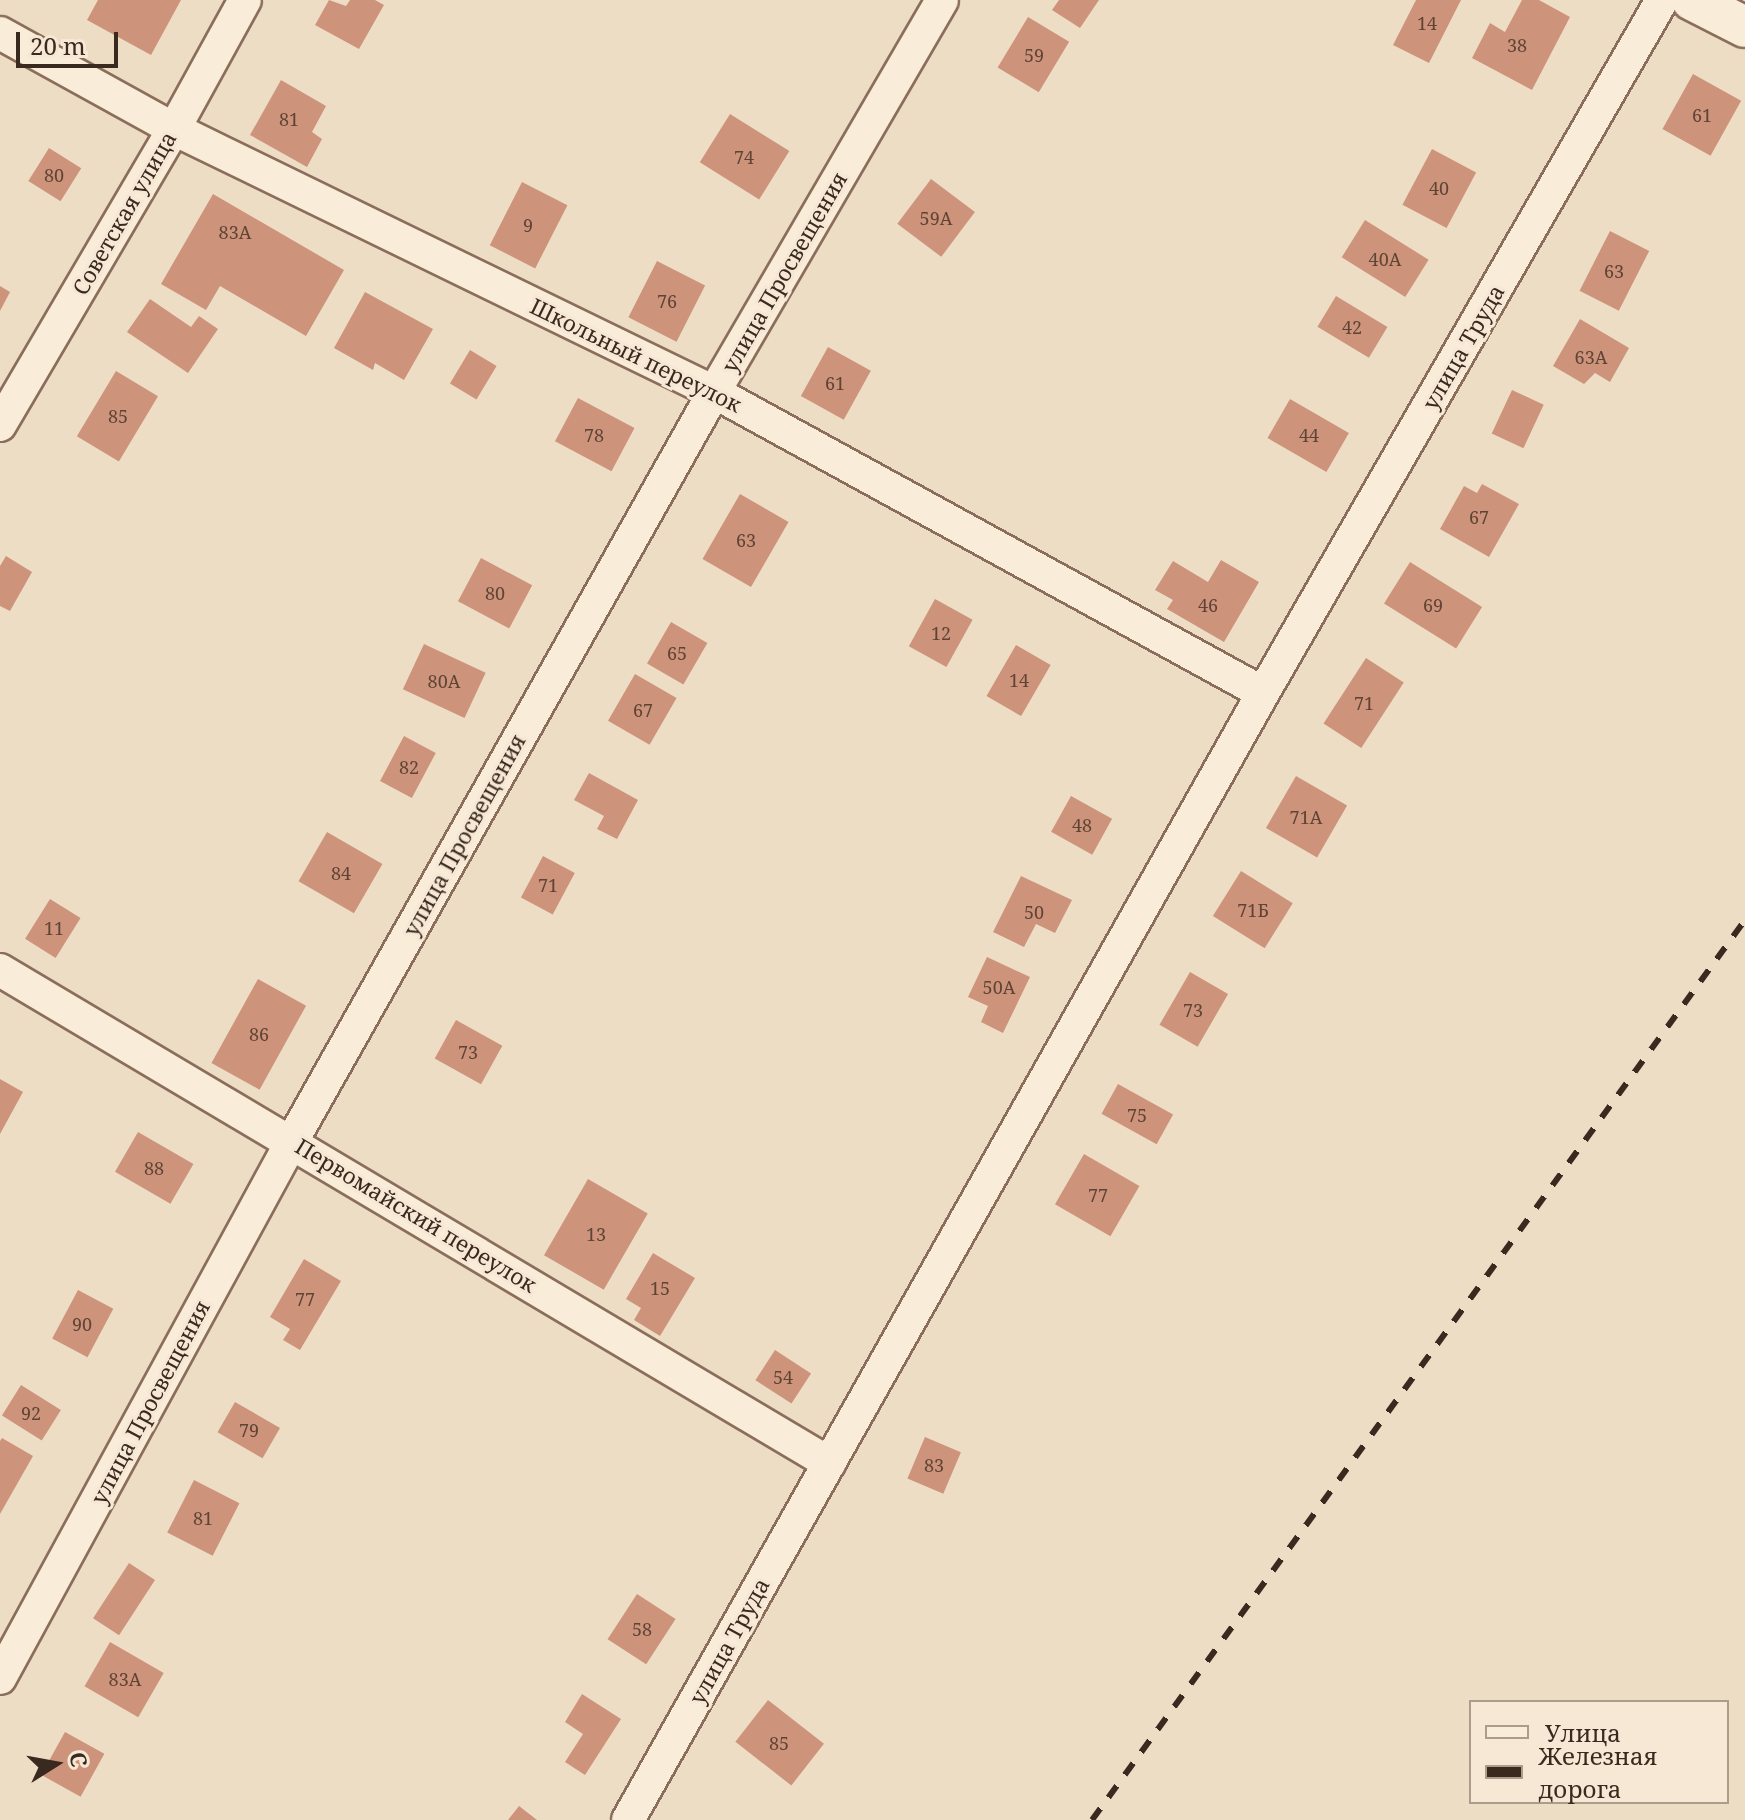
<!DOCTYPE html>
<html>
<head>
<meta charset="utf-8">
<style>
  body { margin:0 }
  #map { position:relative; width:1745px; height:1820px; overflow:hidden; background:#eeddc5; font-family:"Noto Serif",serif }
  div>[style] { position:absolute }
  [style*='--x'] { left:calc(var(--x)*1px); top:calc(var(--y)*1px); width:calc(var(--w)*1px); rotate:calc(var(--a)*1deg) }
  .building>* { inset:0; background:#cd947b; transform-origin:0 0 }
  .roads { filter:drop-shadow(2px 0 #8a6e5b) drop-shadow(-2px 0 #8a6e5b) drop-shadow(0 2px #8a6e5b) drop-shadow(0 -2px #8a6e5b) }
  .minor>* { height:32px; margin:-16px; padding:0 16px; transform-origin:16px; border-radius:16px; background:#f9ecd8 }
  .tertiary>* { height:40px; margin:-20px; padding:0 20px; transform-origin:20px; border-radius:20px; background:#f9ecd8 }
  .rail>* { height:6px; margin-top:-3px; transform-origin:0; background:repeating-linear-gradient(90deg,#3a291f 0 14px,transparent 0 28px) }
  span { translate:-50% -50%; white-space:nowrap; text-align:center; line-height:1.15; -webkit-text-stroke:6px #f6e8d4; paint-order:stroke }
  .number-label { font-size:18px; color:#5f4436 }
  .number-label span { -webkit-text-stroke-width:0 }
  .street-label { font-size:22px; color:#3a291f }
  .legend { position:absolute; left:1469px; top:1700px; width:260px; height:104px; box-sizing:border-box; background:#f6e8d4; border:2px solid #ab9c8c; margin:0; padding:10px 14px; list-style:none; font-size:24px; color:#3a291f }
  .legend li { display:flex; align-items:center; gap:16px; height:40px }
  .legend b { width:40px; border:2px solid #ab9c8c }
  .north { position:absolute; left:16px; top:1724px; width:80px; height:80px; -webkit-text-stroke:6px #f6e8d4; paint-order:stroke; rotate:79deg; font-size:22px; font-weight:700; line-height:32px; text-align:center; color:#3a291f }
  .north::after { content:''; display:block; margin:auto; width:28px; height:36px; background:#3a291f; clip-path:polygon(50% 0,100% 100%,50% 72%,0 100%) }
  .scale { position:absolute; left:16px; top:32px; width:102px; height:36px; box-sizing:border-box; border:4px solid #3a291f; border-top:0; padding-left:10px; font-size:24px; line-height:28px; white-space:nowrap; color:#3a291f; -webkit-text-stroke:6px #f6e8d4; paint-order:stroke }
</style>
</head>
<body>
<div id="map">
  <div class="building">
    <i style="clip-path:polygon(98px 0,181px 0,151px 55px,87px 20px)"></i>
    <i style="clip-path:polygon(329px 0,346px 6px,350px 0,375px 0,384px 5px,359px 49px,315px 25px)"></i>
    <i style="clip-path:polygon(1059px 0,1099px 0,1080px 28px,1052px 10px)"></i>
    <i style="clip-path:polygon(1416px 0,1461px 0,1429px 63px,1393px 45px)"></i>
    <i style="clip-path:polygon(1522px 0,1539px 0,1570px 17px,1532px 90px,1472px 58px,1490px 23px,1505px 32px)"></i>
    <i style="left:1028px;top:17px;width:48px;height:59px;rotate:31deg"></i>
    <i style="left:1693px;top:74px;width:55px;height:63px;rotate:29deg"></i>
    <i style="clip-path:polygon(281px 80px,326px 106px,312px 132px,322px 139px,307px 167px,250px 135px)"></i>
    <i style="left:730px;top:114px;width:70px;height:57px;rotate:32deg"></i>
    <i style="left:49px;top:148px;width:38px;height:39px;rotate:32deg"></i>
    <i style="left:1432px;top:149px;width:50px;height:63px;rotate:28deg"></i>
    <i style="left:931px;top:179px;width:55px;height:56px;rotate:37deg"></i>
    <i style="left:522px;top:182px;width:51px;height:71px;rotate:27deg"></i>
    <i style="clip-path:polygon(213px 194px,344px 270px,306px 336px,220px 286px,206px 310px,161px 284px)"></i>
    <i style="left:1365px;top:220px;width:75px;height:44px;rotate:32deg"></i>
    <i style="left:1610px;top:231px;width:44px;height:67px;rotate:27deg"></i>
    <i style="left:657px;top:261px;width:54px;height:63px;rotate:27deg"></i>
    <i style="clip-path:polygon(0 286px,10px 292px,0 311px)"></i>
    <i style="clip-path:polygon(365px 292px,433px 329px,404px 380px,375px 363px,373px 370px,334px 348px)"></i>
    <i style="left:1336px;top:296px;width:60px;height:36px;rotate:31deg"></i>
    <i style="clip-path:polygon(150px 299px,191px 327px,199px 316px,218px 329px,188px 373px,127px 332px)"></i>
    <i style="clip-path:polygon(1580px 319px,1629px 348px,1610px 382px,1595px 373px,1584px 384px,1553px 366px)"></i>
    <i style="left:828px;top:347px;width:49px;height:56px;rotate:29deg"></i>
    <i style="left:470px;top:350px;width:31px;height:39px;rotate:31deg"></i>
    <i style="left:116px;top:371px;width:49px;height:76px;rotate:31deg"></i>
    <i style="left:1512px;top:390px;width:35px;height:48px;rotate:25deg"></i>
    <i style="left:578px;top:398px;width:64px;height:49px;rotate:28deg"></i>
    <i style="left:1290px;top:399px;width:68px;height:45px;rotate:30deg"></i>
    <i style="clip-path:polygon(1482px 484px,1519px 504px,1489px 557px,1440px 529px,1464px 486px,1477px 493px)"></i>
    <i style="left:740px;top:494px;width:56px;height:75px;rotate:30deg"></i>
    <i style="clip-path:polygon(6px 556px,32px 572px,10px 611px,0 606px,0 566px)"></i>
    <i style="left:481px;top:558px;width:58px;height:49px;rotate:28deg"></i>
    <i style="clip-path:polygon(1221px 560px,1259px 582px,1224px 642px,1167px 609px,1173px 600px,1155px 590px,1173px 561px,1208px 582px)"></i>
    <i style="left:1410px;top:562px;width:85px;height:49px;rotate:32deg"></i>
    <i style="left:935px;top:599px;width:43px;height:54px;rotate:29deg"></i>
    <i style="left:671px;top:622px;width:42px;height:48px;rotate:30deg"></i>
    <i style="left:424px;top:644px;width:68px;height:50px;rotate:25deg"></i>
    <i style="left:1016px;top:645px;width:40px;height:59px;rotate:30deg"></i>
    <i style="left:1366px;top:658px;width:45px;height:78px;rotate:33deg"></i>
    <i style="left:635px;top:674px;width:48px;height:54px;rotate:30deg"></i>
    <i style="left:404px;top:736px;width:36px;height:51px;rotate:28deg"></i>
    <i style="clip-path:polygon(589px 773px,638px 800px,617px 839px,597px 829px,604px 816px,574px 800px)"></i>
    <i style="left:1296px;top:776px;width:59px;height:60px;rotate:30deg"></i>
    <i style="left:1071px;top:796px;width:47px;height:41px;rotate:29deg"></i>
    <i style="left:327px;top:832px;width:64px;height:57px;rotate:30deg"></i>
    <i style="left:543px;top:856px;width:36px;height:47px;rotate:28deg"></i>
    <i style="left:1241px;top:871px;width:61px;height:53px;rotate:32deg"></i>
    <i style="clip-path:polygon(1021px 876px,1072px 900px,1055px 933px,1036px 924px,1024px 947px,993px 932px)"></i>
    <i style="left:50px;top:899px;width:36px;height:47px;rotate:32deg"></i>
    <i style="clip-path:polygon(987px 957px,1030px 977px,1003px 1033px,981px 1022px,988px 1006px,968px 997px)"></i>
    <i style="left:1190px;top:972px;width:44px;height:61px;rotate:30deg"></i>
    <i style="left:258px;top:979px;width:55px;height:96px;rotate:29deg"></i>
    <i style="left:456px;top:1020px;width:53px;height:44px;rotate:29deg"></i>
    <i style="clip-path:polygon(0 1079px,23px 1092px,0 1134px)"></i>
    <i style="left:1118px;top:1084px;width:63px;height:34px;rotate:29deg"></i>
    <i style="left:138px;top:1132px;width:64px;height:46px;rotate:30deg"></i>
    <i style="left:1084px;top:1154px;width:64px;height:58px;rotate:30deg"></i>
    <i style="left:588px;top:1179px;width:69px;height:88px;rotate:30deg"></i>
    <i style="clip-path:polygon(653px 1253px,695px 1278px,660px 1336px,634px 1320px,641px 1308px,626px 1299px)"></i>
    <i style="clip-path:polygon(304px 1259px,341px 1281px,300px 1350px,283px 1340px,290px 1329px,270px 1317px)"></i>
    <i style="left:78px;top:1290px;width:40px;height:55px;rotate:28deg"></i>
    <i style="left:775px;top:1350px;width:43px;height:36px;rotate:33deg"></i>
    <i style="left:21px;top:1385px;width:47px;height:36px;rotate:32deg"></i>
    <i style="left:235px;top:1402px;width:52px;height:35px;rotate:30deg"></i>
    <i style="left:925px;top:1437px;width:39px;height:45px;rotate:23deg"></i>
    <i style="clip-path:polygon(2px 1438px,33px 1456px,0 1514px,0 1441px)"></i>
    <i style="left:194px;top:1480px;width:51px;height:59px;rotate:27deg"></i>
    <i style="left:129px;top:1563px;width:31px;height:66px;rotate:33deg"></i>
    <i style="left:637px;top:1594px;width:46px;height:54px;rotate:33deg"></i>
    <i style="left:110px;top:1642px;width:62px;height:51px;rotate:30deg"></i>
    <i style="clip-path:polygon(582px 1694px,621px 1719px,585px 1775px,565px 1762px,583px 1734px,565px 1722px)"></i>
    <i style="left:768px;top:1700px;width:71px;height:53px;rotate:38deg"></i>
    <i style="left:65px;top:1732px;width:45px;height:49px;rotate:29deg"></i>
    <i style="clip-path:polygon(519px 1806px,537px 1820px,508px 1820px)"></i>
  </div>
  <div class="roads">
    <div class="minor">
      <i style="--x:0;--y:33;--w:199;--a:28.9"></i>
      <i style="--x:174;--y:129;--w:601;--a:25.97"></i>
      <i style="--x:714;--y:392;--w:626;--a:28.73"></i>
      <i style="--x:0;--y:425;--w:343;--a:-59.6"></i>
      <i style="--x:174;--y:129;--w:147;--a:-61.2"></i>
      <i style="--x:0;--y:970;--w:965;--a:30.74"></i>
      <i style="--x:0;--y:1678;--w:611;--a:-61.46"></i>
      <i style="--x:292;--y:1141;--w:860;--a:-60.6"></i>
      <i style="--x:714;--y:392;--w:453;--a:-59.8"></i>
      <i style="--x:628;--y:1820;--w:1294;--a:-60.6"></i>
      <i style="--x:1263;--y:693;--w:800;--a:-60.07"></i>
    </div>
    <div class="tertiary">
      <i style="--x:1692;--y:0;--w:59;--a:27"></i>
    </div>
  </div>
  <div class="rail">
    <i style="--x:1092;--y:1820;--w:1112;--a:-54.04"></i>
  </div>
  <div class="number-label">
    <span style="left:1427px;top:23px">14</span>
    <span style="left:1517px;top:45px">38</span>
    <span style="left:1034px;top:55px">59</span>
    <span style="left:1702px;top:115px">61</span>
    <span style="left:289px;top:119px">81</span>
    <span style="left:744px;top:157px">74</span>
    <span style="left:54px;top:175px">80</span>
    <span style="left:1439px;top:188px">40</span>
    <span style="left:936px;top:218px">59А</span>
    <span style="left:528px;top:225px">9</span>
    <span style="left:235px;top:232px">83А</span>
    <span style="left:1385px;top:259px">40А</span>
    <span style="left:1614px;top:271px">63</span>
    <span style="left:667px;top:301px">76</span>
    <span style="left:1352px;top:327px">42</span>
    <span style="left:1591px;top:357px">63А</span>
    <span style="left:835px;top:383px">61</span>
    <span style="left:118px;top:416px">85</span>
    <span style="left:594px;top:435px">78</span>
    <span style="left:1309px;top:435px">44</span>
    <span style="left:1479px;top:517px">67</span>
    <span style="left:746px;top:540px">63</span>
    <span style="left:495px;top:593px">80</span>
    <span style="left:1208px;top:605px">46</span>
    <span style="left:1433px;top:605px">69</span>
    <span style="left:941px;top:633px">12</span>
    <span style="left:677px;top:653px">65</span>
    <span style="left:1019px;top:680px">14</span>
    <span style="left:444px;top:681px">80А</span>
    <span style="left:1364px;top:703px">71</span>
    <span style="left:643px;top:710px">67</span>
    <span style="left:409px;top:767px">82</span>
    <span style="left:1306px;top:817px">71А</span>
    <span style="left:1082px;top:825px">48</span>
    <span style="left:341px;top:873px">84</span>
    <span style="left:548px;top:885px">71</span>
    <span style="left:1253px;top:910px">71Б</span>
    <span style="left:1034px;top:912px">50</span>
    <span style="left:54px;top:928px">11</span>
    <span style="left:999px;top:987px">50А</span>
    <span style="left:1193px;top:1010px">73</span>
    <span style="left:259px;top:1034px">86</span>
    <span style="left:468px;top:1052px">73</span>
    <span style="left:1137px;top:1115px">75</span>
    <span style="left:154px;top:1168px">88</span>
    <span style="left:1098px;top:1195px">77</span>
    <span style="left:596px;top:1234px">13</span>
    <span style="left:660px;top:1288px">15</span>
    <span style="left:305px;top:1299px">77</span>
    <span style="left:82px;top:1324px">90</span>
    <span style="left:783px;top:1377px">54</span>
    <span style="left:31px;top:1413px">92</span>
    <span style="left:249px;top:1430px">79</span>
    <span style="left:934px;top:1465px">83</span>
    <span style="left:203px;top:1518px">81</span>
    <span style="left:642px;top:1629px">58</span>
    <span style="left:125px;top:1679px">83А</span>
    <span style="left:779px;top:1743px">85</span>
  </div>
  <div class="street-label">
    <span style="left:124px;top:213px;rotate:-60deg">Советская улица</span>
    <span style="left:784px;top:272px;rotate:-60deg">улица Просвещения</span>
    <span style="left:1463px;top:347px;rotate:-60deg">улица Труда</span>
    <span style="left:636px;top:355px;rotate:26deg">Школьный переулок</span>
    <span style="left:464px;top:835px;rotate:-61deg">улица Просвещения</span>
    <span style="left:416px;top:1215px;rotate:31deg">Первомайский переулок</span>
    <span style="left:150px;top:1402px;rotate:-62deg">улица Просвещения</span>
    <span style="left:729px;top:1641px;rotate:-61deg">улица Труда</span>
  </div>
  <ul class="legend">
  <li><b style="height:10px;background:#f9ecd8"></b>Улица</li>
  <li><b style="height:10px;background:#3a291f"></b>Железная дорога</li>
  </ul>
  <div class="north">С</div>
  <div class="scale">20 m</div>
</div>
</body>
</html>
